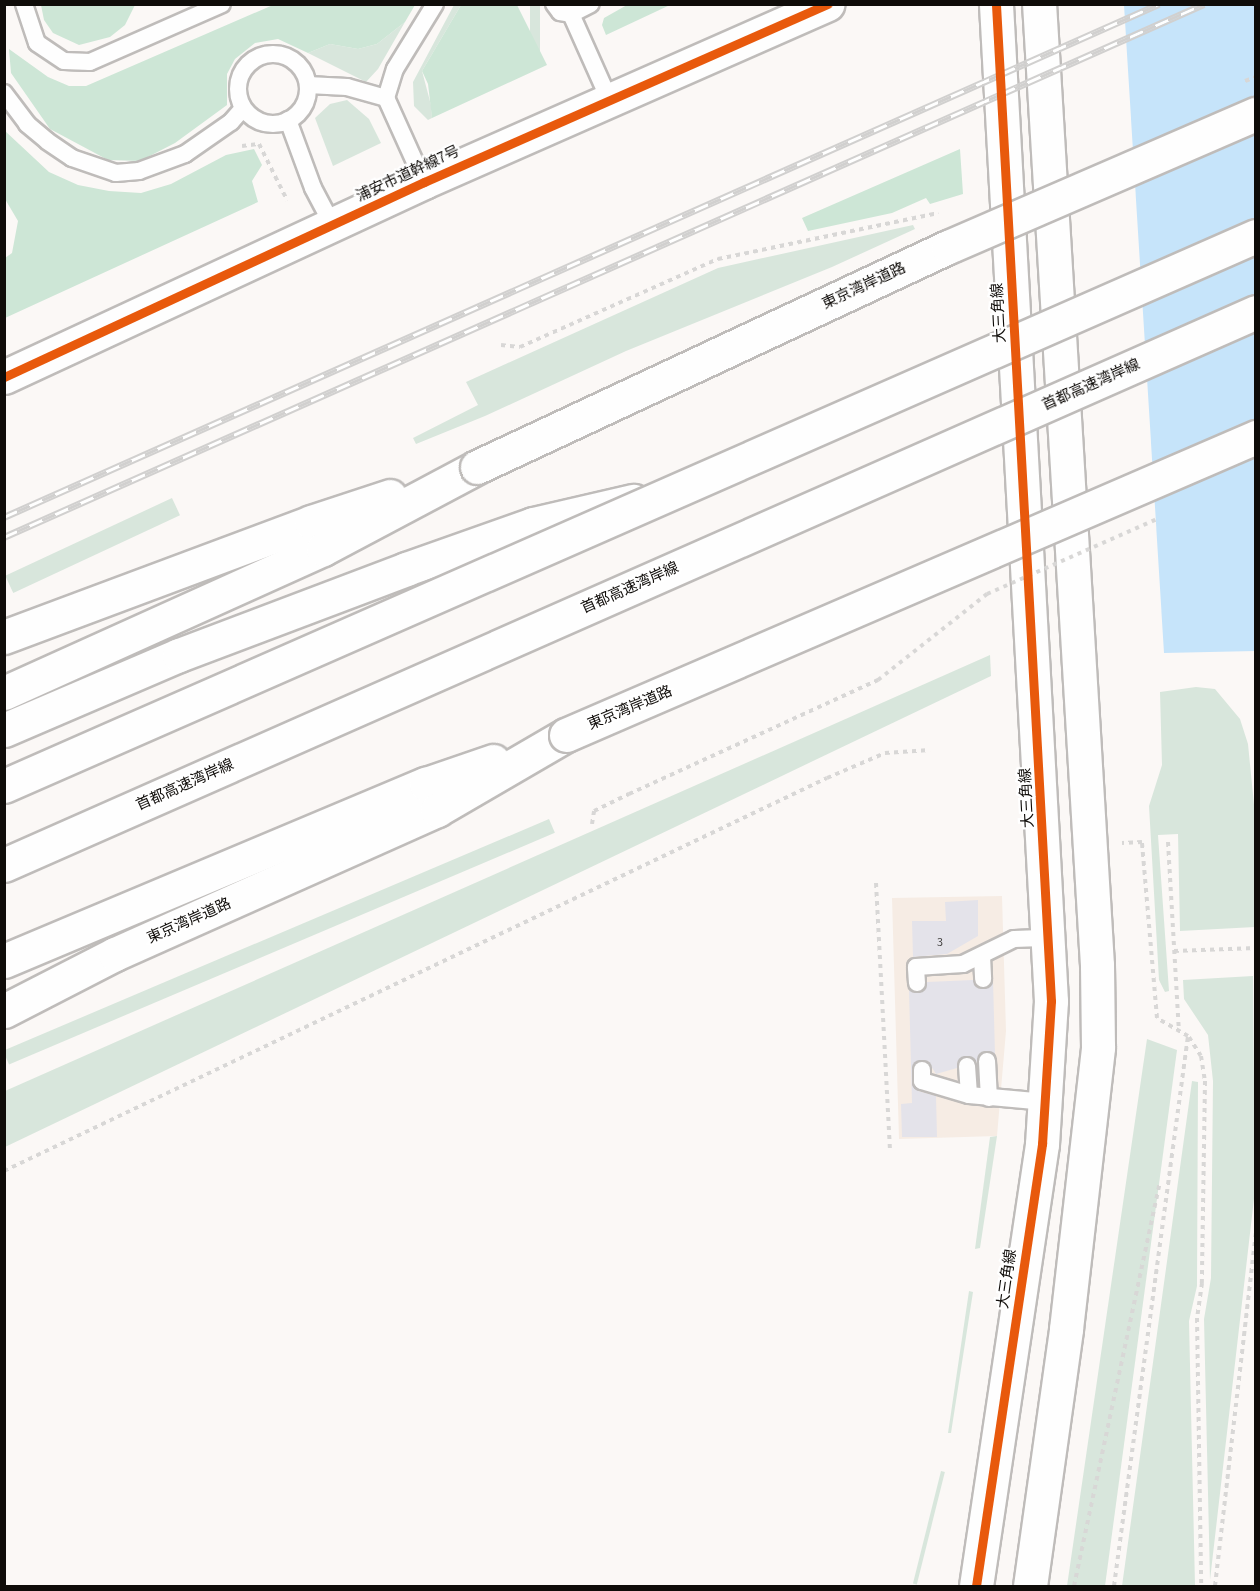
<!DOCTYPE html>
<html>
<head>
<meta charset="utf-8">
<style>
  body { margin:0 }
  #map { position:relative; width:1260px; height:1591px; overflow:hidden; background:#fbf8f6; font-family:"Source Sans 3","Noto Sans JP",sans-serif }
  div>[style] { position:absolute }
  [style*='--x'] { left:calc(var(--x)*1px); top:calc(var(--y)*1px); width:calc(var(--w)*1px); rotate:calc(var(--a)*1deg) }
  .built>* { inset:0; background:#f6ece4 }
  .green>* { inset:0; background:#d8e6dc; transform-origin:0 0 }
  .forest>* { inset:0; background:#cde6d6 }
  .water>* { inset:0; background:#c6e4fa }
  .building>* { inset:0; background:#e4e3ea }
  .path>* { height:4px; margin-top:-2px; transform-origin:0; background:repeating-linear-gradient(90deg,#d8d7d6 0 4.5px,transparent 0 9px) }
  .roads { filter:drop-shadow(2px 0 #bfbcba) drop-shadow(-2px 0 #bfbcba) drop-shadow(0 2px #bfbcba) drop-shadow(0 -2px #bfbcba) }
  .service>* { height:16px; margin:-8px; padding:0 8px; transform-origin:8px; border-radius:8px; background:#fefefe }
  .service>.ring { margin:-8px; padding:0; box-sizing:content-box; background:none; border:16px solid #fefefe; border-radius:50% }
  .tertiary>* { height:33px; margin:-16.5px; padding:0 16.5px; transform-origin:16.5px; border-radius:16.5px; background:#fefefe }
  .trunk>* { height:33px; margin:-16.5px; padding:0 16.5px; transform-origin:16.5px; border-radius:16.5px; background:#fefefe }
  .motorway>* { height:33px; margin:-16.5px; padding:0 16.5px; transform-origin:16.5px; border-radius:16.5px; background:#fefefe }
  .rail>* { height:7px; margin-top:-3.5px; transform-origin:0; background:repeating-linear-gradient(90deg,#fff 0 14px,#d1d0cf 0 28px); box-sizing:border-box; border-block:2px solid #d1d0cf }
  .path-bridge>* { height:4px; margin-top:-2px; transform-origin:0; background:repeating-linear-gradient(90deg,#d8d7d6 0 4.5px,transparent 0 9px) }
  .bridges { filter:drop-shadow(2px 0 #bfbcba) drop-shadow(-2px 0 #bfbcba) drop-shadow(0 2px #bfbcba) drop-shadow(0 -2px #bfbcba) }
  .trunk-bridge>* { height:33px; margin:-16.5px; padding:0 16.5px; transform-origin:16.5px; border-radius:16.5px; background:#fefefe }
  .motorway-bridge>* { height:33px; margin:-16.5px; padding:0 16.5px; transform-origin:16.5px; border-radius:16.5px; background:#fefefe }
  .cycleway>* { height:9px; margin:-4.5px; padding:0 4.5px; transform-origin:4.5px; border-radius:4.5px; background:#e8590c }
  span { translate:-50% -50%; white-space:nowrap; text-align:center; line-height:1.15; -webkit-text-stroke:4.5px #fff; paint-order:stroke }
  .number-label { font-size:12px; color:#454342 }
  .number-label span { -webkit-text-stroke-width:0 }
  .street-label { font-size:15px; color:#0f0c09 }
  .frame { position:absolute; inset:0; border:6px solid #0f0c09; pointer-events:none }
</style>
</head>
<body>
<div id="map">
  <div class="built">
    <i style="clip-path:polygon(1002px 896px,1006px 1031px,997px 1136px,899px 1139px,892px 898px)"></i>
  </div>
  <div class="green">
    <i style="clip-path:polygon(454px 5px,461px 5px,422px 71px,431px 105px,432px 118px,428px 120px,414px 106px,413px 82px)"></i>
    <i style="left:530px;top:5px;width:10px;height:63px"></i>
    <i style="clip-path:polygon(405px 22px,378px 69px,366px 82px,308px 53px,330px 44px,358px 49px,377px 44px)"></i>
    <i style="clip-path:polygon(347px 100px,369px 119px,381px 143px,333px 166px,315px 118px,330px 104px)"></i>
    <i style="clip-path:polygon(913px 225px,915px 229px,832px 267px,626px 351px,485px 416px,416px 444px,413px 438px,478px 405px,466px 382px,718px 268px)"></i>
    <i style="left:172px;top:498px;width:19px;height:184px;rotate:65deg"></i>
    <i style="clip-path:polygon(990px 655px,991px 676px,5px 1147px,5px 1091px)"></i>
    <i style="clip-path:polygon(1196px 687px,1215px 689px,1240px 719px,1248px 744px,1256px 825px,1255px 927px,1180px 931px,1178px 834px,1158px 835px,1169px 991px,1165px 992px,1159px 980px,1149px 806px,1162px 765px,1160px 692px)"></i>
    <i style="left:549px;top:819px;width:15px;height:593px;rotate:67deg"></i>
    <i style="clip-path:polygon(1253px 976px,1255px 1190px,1210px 1580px,1204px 1319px,1211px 1278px,1213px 1081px,1208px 1035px,1184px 999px,1183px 980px)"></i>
    <i style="clip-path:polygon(1147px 1039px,1177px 1050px,1105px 1586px,1067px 1586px)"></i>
    <i style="clip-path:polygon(1192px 1081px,1198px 1082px,1197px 1286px,1189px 1321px,1195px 1585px,1122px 1586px)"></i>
    <i style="clip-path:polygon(997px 1136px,980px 1248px,975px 1249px,990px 1137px)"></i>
    <i style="clip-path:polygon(969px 1291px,973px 1292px,951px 1433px,948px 1433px)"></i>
    <i style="left:941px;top:1471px;width:4px;height:116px;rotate:14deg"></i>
  </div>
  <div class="forest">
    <i style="clip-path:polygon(41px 5px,41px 4px,135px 5px,125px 25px,110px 37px,79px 45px,53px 33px,44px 20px)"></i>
    <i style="clip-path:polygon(273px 5px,415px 5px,405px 22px,377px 44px,358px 49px,330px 44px,308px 53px,278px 39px,255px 43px,235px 59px,227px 74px,227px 105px,175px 143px,140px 161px,108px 160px,50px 129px,11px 73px,9px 49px,48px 77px,69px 86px,86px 86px)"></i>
    <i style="clip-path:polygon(461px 5px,517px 5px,547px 65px,432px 118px,428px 84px,422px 71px)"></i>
    <i style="clip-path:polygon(627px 5px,627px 4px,670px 5px,606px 35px,602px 25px,604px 18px)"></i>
    <i style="clip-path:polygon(4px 130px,49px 172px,78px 185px,109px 191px,141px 193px,171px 184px,226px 155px,254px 149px,262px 165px,252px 181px,258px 202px,5px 318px,5px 258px,12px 253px,18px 221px,5px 199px)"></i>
    <i style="clip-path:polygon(960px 149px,963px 194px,930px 204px,926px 198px,892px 213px,808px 231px,802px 218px)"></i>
  </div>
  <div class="water">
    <i style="clip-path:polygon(1124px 5px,1255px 5px,1255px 651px,1164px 653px)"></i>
  </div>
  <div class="building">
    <i style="clip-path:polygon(978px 900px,978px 936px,947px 954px,913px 957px,912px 921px,946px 921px,945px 902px)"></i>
    <i style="clip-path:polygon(973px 980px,983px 989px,993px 980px,995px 1054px,982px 1052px,977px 1062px,966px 1056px,958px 1061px,957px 1068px,936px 1074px,928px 1061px,916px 1061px,912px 1082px,918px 1091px,936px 1096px,937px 1137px,902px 1137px,901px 1104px,912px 1103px,909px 990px,922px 992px,927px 982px)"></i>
  </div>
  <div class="path">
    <i style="--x:242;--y:146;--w:17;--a:-7"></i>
    <i style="--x:259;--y:144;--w:63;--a:63.4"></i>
    <i style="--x:501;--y:345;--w:19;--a:6"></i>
    <i style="--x:592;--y:824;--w:13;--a:-81"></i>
    <i style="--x:594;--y:811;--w:39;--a:-26"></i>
    <i style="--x:1168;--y:842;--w:188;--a:86.7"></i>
    <i style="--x:876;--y:883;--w:270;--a:87"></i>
    <i style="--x:1174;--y:951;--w:82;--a:-2.1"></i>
    <i style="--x:1189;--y:1037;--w:22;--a:58"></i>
    <i style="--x:1201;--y:1056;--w:25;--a:81"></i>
    <i style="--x:1205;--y:1081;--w:202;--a:90.9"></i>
    <i style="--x:1202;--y:1283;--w:35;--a:98"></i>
    <i style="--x:1197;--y:1318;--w:268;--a:89.1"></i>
    <i style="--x:4;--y:1171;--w:912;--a:-25.53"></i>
    <i style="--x:827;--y:778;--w:63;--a:-23.3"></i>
    <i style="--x:885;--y:753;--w:45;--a:-3.8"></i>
    <i style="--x:1074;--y:1586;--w:410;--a:-78"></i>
    <i style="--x:1114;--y:1586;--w:555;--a:-82.34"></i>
    <i style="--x:1188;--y:1036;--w:36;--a:-150"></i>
    <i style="--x:1157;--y:1018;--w:177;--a:-94.9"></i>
    <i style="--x:1142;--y:842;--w:20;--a:177"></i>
    <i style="--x:1215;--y:1586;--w:359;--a:-83.4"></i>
  </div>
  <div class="roads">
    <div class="service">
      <i style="--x:24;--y:4;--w:41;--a:71.6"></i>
      <i style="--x:37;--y:43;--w:32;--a:34"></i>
      <i style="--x:64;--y:61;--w:26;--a:2"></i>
      <i style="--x:90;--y:62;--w:144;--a:-23.7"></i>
      <i style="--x:554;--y:4;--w:10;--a:53"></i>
      <i style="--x:560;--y:12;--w:11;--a:10"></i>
      <i style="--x:571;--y:14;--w:93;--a:65.9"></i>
      <i style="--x:571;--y:14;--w:22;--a:-27"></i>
      <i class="ring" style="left:238px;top:54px;width:54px;height:54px"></i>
      <i style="--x:308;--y:85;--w:39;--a:3"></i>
      <i style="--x:347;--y:87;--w:41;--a:15.8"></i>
      <i style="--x:4;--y:93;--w:39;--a:53"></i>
      <i style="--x:27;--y:124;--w:26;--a:40"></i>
      <i style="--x:47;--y:141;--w:30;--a:34"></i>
      <i style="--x:72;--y:158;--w:46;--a:18.8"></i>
      <i style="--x:116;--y:173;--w:23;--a:-5"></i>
      <i style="--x:139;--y:171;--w:49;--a:-20.3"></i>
      <i style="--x:185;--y:154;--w:56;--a:-34.8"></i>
      <i style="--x:231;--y:122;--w:18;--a:-49"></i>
      <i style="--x:288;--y:120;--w:72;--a:69.8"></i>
      <i style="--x:313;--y:188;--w:43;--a:62.2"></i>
      <i style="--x:424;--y:182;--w:92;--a:-114.3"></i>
      <i style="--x:386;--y:98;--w:30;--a:-73"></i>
      <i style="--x:395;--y:69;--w:76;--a:-58.4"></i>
      <i style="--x:982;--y:957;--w:22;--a:87"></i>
      <i style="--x:917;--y:983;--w:16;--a:-94"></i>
      <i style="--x:916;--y:967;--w:47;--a:-3.7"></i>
      <i style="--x:963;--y:964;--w:57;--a:-26.1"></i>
      <i style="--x:1014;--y:939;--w:34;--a:-2"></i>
      <i style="--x:987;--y:1061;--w:37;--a:87"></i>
      <i style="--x:967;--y:1066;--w:29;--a:86"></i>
      <i style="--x:922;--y:1070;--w:11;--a:90"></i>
      <i style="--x:922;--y:1081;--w:49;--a:16.6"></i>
      <i style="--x:969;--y:1095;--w:77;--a:5.2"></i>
    </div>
    <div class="tertiary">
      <i style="--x:4;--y:377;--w:463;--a:-24.9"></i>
      <i style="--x:424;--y:182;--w:441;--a:-23.8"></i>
      <i style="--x:976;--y:1586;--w:447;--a:-81.5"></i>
      <i style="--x:1042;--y:1144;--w:143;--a:-86.4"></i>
      <i style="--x:1051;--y:1001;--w:999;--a:-93.16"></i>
      <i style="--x:1030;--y:1586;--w:260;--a:-82"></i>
      <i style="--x:1066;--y:1329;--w:284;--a:-83.5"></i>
      <i style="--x:1098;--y:1047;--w:82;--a:-90.7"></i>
      <i style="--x:1097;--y:965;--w:963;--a:-93.45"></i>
    </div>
    <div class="trunk">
      <i style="--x:4;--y:637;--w:328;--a:-20.5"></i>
      <i style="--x:311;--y:522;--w:83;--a:-18.2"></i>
      <i style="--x:4;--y:693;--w:350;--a:-24.3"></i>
      <i style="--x:323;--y:549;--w:174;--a:-28"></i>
      <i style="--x:4;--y:961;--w:458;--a:-22.8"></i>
      <i style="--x:426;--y:784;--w:71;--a:-18.9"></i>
      <i style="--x:4;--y:1011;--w:125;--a:-27.2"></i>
      <i style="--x:115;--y:954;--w:353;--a:-24.1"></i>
      <i style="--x:437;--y:810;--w:149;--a:-30.2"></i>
    </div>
    <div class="motorway">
      <i style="--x:4;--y:730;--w:190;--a:-23.2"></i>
      <i style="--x:179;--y:655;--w:243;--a:-20.7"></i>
      <i style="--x:406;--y:569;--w:135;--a:-19.5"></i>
      <i style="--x:533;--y:524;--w:103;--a:-13"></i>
    </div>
  </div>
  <div class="rail">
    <i style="--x:4;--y:517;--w:1264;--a:-23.95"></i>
    <i style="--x:4;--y:537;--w:1313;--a:-23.95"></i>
  </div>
  <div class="path-bridge">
    <i style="--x:1245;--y:81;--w:12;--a:-20"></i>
    <i style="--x:520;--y:347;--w:217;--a:-24"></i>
    <i style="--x:718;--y:259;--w:225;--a:-11.8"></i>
    <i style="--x:629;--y:794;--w:274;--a:-24.6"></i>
    <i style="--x:878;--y:680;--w:139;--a:-38.3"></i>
    <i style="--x:987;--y:594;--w:188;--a:-23.8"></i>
  </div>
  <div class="bridges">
    <div class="trunk-bridge">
      <i style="--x:477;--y:467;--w:520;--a:-25.04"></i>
      <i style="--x:948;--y:247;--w:335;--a:-23.4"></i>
      <i style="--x:566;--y:735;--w:752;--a:-23.36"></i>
    </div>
    <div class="motorway-bridge">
      <i style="--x:4;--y:786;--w:1367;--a:-23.72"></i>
      <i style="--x:4;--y:865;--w:1369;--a:-23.83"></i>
    </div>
  </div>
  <div class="cycleway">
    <i style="--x:4;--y:377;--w:463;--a:-24.9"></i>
    <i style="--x:424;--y:182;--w:441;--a:-23.8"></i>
    <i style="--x:976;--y:1586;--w:447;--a:-81.5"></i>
    <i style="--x:1042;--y:1144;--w:143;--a:-86.4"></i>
    <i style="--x:1051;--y:1001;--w:999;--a:-93.16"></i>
  </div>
  <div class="number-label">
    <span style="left:940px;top:943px">3</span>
  </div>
  <div class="street-label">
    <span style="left:408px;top:174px;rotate:-25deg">浦安市道幹線7号</span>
    <span style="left:864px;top:286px;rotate:-25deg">東京湾岸道路</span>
    <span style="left:999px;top:313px;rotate:-93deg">大三角線</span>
    <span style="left:1091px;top:385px;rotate:-24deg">首都高速湾岸線</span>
    <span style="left:630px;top:588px;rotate:-24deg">首都高速湾岸線</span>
    <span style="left:630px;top:708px;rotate:-23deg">東京湾岸道路</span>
    <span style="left:185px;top:785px;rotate:-24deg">首都高速湾岸線</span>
    <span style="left:1027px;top:798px;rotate:-93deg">大三角線</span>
    <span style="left:189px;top:921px;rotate:-24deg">東京湾岸道路</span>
    <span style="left:1007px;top:1279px;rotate:-82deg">大三角線</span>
  </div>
  <div class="frame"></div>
</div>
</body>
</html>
